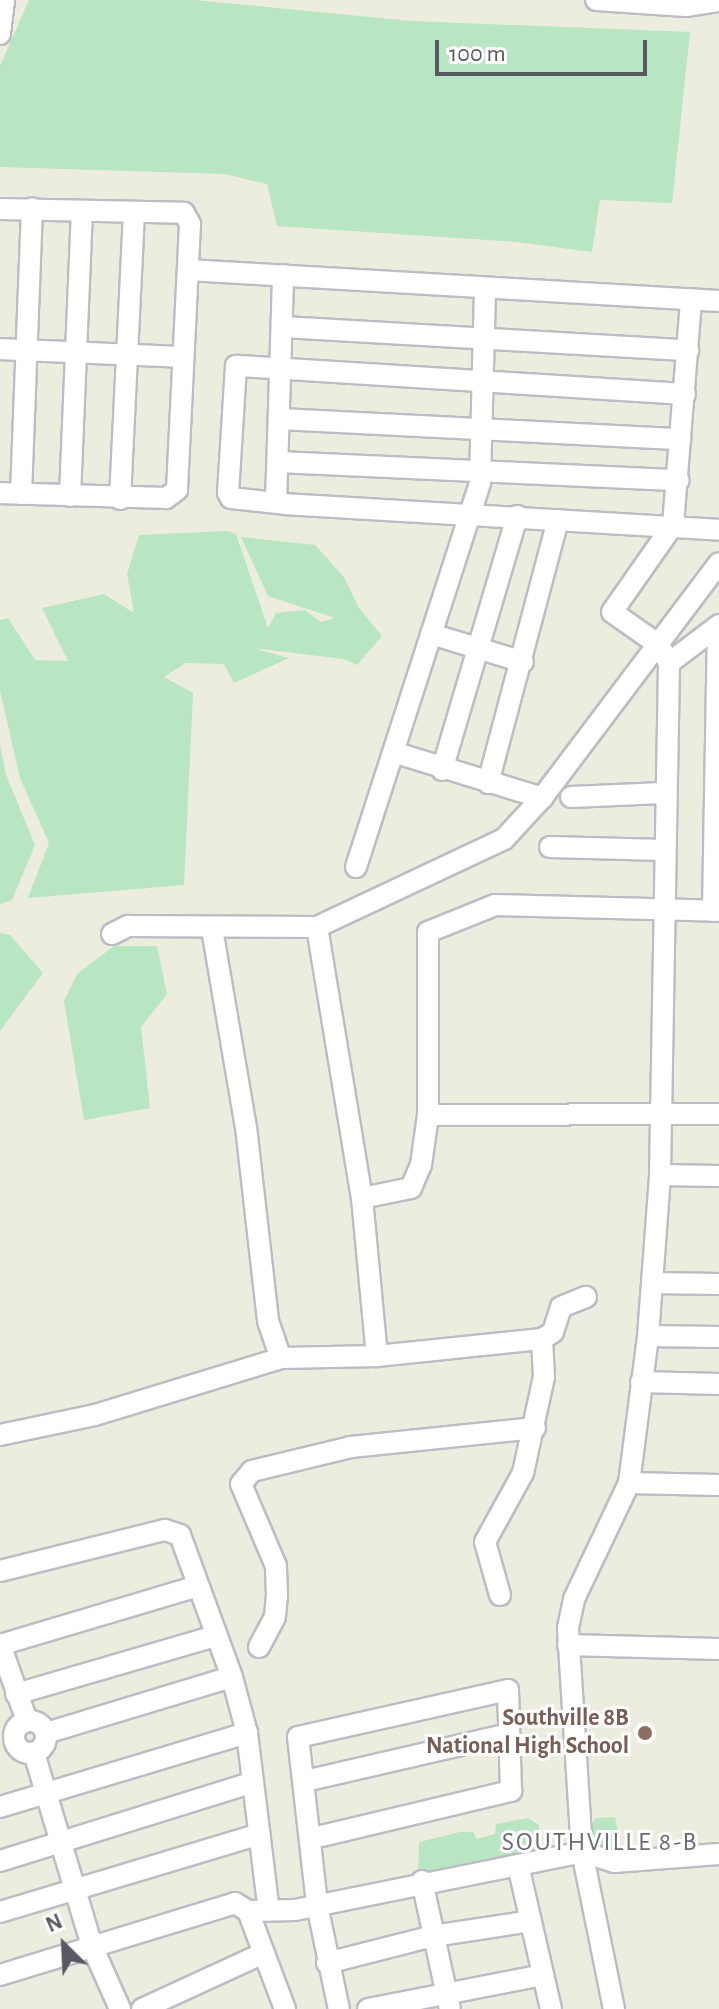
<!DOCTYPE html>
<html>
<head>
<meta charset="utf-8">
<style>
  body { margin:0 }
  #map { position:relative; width:719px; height:2009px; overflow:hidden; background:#ececdf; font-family:"Alegreya Sans",sans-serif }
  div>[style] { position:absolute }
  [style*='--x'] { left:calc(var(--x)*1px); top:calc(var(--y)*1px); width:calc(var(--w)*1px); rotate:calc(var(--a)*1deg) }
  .green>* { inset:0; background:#b9e6c2 }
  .roads { filter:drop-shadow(2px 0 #bcbdc4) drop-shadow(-2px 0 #bcbdc4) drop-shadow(0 2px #bcbdc4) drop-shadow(0 -2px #bcbdc4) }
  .minor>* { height:20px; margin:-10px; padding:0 10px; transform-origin:10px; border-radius:10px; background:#fff }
  .minor>.ring { margin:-10px; padding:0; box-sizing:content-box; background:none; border:20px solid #fff; border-radius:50% }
  .dots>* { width:22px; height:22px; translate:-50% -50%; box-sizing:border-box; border:4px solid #fff; border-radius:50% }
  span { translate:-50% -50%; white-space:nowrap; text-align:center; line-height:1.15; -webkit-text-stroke:6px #fff; paint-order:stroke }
  .education-label { font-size:24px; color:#785e54; font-weight:700 }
  .right { translate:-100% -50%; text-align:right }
  .neighbourhood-label { font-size:26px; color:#696c73; letter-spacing:2px }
  .north { position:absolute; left:24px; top:1905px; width:80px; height:80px; -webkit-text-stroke:6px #fff; paint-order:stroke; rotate:336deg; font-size:22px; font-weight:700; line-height:32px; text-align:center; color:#585a61 }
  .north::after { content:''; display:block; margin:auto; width:28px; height:36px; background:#585a61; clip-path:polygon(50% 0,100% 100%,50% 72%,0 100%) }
  .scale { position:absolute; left:435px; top:40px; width:212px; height:36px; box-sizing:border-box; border:4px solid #585a61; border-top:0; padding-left:10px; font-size:24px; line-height:28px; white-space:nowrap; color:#585a61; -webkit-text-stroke:6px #fff; paint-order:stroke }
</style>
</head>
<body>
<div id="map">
  <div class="green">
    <i style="clip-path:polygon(29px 0,195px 0,411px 21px,690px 32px,672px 203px,600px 200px,592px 252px,517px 242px,277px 226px,267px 184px,225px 174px,0 167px,0 66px)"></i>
    <i style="clip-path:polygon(227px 531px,236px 534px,268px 628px,276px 613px,305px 610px,321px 622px,335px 618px,268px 596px,241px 537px,315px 545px,344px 577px,359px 608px,382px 636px,357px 665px,344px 659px,261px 649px,262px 644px,260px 650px,289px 658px,234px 683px,224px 664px,186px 663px,164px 677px,193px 693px,184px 885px,28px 898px,49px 843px,20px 778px,0 691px,0 620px,8px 618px,35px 660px,68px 661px,42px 608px,104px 594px,134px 613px,127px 574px,139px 535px)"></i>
    <i style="clip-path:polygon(0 744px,6px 775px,35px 845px,12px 900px,0 904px)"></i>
    <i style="clip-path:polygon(0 933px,10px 935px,43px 973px,0 1031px)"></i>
    <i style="clip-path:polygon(114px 946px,157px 946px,167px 994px,141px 1027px,150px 1108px,84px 1120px,64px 1001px,77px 974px)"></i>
    <i style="clip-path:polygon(615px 1817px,621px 1848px,631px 1850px,628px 1857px,592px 1853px,589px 1832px,595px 1818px)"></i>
    <i style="clip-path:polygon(528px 1818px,539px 1825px,541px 1852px,418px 1874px,419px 1842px,460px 1832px,473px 1832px,477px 1839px,495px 1834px,496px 1824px)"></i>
  </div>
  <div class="roads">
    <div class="minor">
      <i style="--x:596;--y:0;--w:90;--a:3.8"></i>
      <i style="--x:686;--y:6;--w:33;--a:-9"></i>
      <i style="--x:0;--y:34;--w:34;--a:-83"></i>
      <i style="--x:0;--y:209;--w:184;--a:1.2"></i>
      <i style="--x:184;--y:213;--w:13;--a:61"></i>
      <i style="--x:190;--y:224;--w:266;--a:92.8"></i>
      <i style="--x:177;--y:490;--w:14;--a:144"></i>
      <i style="--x:166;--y:498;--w:166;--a:-178.3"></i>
      <i style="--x:188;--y:270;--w:532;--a:3.34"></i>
      <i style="--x:283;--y:327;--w:406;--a:3.3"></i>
      <i style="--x:0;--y:349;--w:182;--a:2.5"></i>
      <i style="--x:685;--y:394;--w:450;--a:-176.4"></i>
      <i style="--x:236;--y:366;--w:127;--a:93.6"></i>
      <i style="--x:228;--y:493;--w:6;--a:59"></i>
      <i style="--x:231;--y:498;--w:54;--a:6.3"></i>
      <i style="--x:285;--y:504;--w:435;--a:3.4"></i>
      <i style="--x:280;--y:419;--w:401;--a:2.9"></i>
      <i style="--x:278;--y:462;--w:401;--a:2.6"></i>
      <i style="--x:21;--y:494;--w:286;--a:-87.8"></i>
      <i style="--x:70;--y:496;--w:285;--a:-87.6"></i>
      <i style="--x:120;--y:499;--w:286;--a:-87.2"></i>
      <i style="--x:276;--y:502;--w:227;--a:-88.2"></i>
      <i style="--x:431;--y:634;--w:96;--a:16.9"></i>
      <i style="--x:669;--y:663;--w:63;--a:-37.2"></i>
      <i style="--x:396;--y:753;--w:153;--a:17.1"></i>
      <i style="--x:442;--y:770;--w:265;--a:-73.5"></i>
      <i style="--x:488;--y:783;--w:272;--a:-75.1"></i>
      <i style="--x:571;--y:797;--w:92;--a:-2.5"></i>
      <i style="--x:550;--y:847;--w:113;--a:1.5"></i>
      <i style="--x:356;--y:867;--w:404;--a:-72.1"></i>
      <i style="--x:480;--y:482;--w:192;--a:-88.5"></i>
      <i style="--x:713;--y:911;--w:285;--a:-89"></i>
      <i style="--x:317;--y:927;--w:275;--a:80.6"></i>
      <i style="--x:362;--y:1198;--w:159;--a:84.6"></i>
      <i style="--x:212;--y:929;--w:201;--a:80.3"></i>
      <i style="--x:246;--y:1127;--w:195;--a:83.5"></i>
      <i style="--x:268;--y:1321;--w:39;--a:71"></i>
      <i style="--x:112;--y:934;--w:18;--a:-27"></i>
      <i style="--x:128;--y:926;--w:189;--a:0.3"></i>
      <i style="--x:317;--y:927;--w:207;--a:-25.2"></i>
      <i style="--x:504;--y:839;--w:56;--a:-47.2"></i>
      <i style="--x:542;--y:798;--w:294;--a:-53"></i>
      <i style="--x:428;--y:1115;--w:291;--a:-0.2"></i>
      <i style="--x:660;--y:1175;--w:59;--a:1"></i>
      <i style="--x:362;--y:1198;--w:50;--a:-11.5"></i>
      <i style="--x:411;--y:1188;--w:25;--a:-67"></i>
      <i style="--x:421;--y:1165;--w:50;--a:-82"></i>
      <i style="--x:428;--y:1115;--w:183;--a:-90"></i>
      <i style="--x:428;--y:932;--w:72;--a:-21.9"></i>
      <i style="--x:495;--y:905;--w:224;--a:1.5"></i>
      <i style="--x:652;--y:1283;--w:67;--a:0.9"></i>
      <i style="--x:648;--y:1336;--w:71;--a:0.8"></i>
      <i style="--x:641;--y:1382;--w:78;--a:1.5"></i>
      <i style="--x:0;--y:1435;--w:97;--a:-11.9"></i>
      <i style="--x:95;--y:1415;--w:195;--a:-17"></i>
      <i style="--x:281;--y:1358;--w:96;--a:-1.2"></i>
      <i style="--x:377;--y:1356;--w:166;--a:-5.9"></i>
      <i style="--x:629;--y:1483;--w:90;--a:1.3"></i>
      <i style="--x:0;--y:1571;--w:170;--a:-14"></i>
      <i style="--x:165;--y:1530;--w:16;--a:18"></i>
      <i style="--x:180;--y:1535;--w:151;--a:69.9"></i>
      <i style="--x:232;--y:1677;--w:58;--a:75"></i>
      <i style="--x:247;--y:1733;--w:179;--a:83"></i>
      <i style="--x:500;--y:1595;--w:55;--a:-105.8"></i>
      <i style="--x:485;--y:1542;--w:79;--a:-61.2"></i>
      <i style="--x:523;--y:1473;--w:98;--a:-77.7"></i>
      <i style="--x:544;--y:1377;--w:38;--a:-93"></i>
      <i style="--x:542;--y:1339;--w:13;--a:-32"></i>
      <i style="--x:553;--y:1332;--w:26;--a:-72"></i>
      <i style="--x:561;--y:1307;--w:27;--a:-22"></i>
      <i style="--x:0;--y:1644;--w:82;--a:70.7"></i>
      <i style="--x:0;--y:1645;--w:207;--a:-16.6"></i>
      <i style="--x:568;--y:1645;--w:151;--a:1.5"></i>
      <i style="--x:259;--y:1647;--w:34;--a:-62"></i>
      <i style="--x:275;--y:1617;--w:21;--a:-85"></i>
      <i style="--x:277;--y:1596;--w:30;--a:-92"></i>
      <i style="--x:276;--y:1566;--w:89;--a:-113.1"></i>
      <i style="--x:241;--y:1484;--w:17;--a:-50"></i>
      <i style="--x:252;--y:1471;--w:102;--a:-13.6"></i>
      <i style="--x:351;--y:1447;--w:185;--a:-5.9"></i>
      <i style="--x:16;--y:1694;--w:208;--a:-16.2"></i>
      <i class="ring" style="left:14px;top:1721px;width:12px;height:12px"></i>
      <i style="--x:46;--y:1733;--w:194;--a:-16.8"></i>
      <i style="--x:34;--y:1753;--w:202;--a:73.3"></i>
      <i style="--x:92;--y:1946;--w:69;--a:66"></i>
      <i style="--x:305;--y:1781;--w:209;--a:-13"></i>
      <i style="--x:0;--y:1807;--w:258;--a:-16.7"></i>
      <i style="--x:313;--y:1838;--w:204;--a:-13.4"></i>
      <i style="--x:511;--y:1791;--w:101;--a:-91.7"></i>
      <i style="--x:508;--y:1690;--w:215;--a:167.4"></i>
      <i style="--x:298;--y:1737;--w:169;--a:83.5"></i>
      <i style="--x:317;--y:1905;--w:106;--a:78.1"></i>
      <i style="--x:0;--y:1861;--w:265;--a:-17.3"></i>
      <i style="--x:518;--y:1865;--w:148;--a:77.1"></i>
      <i style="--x:422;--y:1881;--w:131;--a:77.7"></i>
      <i style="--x:248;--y:1911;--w:47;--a:-1.2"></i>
      <i style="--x:295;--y:1910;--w:293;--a:-11.4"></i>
      <i style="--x:582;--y:1852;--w:34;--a:17"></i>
      <i style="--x:614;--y:1862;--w:105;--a:-4.4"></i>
      <i style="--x:0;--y:1912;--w:271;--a:-16.7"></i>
      <i style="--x:327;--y:1963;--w:109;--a:-14.3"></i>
      <i style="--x:433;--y:1936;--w:99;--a:-8.7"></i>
      <i style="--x:0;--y:1975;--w:246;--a:-17"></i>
      <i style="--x:235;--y:1903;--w:15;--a:32"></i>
      <i style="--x:248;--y:1911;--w:105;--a:69.3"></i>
      <i style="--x:142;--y:2009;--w:134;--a:-24.7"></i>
      <i style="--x:368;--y:2009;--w:178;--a:-11"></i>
      <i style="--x:614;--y:2009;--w:160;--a:-101.5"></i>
      <i style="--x:582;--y:1852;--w:224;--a:-93.6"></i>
      <i style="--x:568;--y:1628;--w:30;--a:-78"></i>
      <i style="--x:574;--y:1599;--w:128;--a:-64.6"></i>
      <i style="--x:629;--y:1483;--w:148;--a:-82.6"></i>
      <i style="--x:648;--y:1336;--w:161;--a:-85.7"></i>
      <i style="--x:660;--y:1175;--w:512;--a:-88.99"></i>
      <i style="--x:669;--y:663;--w:21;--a:-119"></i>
      <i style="--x:659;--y:645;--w:57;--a:-144.9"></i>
      <i style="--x:612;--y:612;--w:106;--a:-55"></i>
      <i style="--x:673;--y:525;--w:226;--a:-85.4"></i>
    </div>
  </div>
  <div class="dots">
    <i style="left:645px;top:1733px;background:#8d6e63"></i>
  </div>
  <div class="education-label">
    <span class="right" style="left:629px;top:1733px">Southville 8B<br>National High School</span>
  </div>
  <div class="neighbourhood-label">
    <span style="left:600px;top:1843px">SOUTHVILLE 8-B</span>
  </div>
  <div class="north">N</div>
  <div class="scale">100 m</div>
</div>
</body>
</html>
